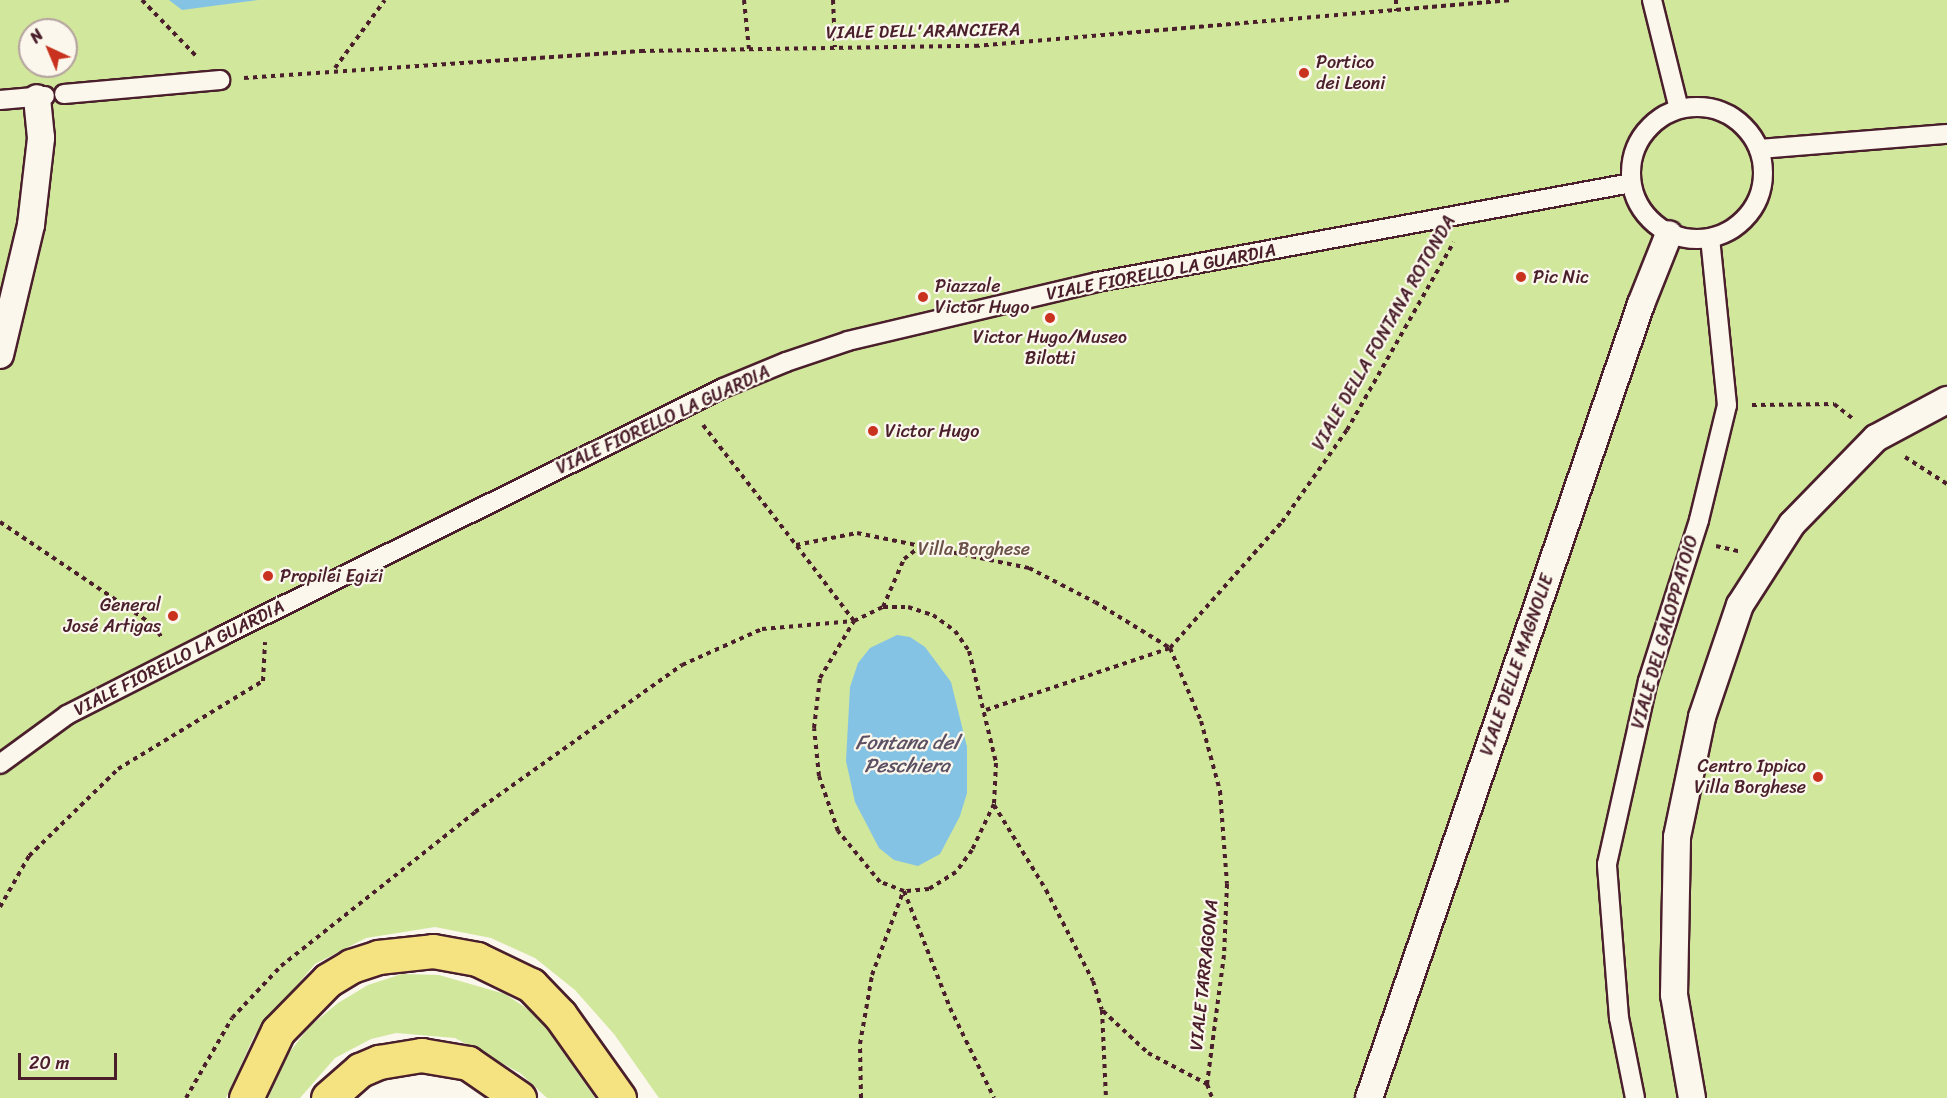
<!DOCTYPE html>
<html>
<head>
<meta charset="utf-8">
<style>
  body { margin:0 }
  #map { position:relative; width:1947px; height:1098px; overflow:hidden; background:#fbf7ec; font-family:Sriracha,sans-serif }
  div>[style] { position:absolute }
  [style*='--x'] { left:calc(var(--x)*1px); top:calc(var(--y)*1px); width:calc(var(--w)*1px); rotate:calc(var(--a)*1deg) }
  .green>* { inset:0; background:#d0e79c }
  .water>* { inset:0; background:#85c3e5 }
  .path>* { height:4px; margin-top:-2px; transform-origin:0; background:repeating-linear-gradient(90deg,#4a1f2b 0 4.5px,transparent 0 9px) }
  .roads { filter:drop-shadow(2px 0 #4a1f2b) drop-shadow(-2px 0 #4a1f2b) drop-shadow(0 2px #4a1f2b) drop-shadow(0 -2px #4a1f2b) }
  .service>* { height:18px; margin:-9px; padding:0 9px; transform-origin:9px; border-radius:9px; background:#fbf7ec }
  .service>.ring { margin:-9px; padding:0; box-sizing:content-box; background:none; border:18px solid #fbf7ec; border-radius:50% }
  .pedestrian>* { height:26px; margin:-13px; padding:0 13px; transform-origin:13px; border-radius:13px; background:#fbf7ec }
  .primary>* { height:33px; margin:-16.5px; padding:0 16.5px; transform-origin:16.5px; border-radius:16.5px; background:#f5e382 }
  .dots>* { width:16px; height:16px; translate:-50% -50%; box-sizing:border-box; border:3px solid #fbf7ec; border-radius:50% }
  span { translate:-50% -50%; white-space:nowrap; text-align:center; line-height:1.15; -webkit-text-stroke:4.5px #fbf7ec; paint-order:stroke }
  .street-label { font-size:18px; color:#4a1f2b }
  .poi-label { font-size:18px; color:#4a1f2b }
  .left { translate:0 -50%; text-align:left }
  .right { translate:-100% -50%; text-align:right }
  .park-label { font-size:18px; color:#6c5147 }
  .water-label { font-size:20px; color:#5c5063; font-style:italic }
  .north { position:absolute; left:18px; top:18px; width:60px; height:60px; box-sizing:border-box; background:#fbf7ec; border:2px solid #b4a19f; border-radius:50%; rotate:316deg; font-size:16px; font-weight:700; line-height:24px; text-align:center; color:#4a1f2b }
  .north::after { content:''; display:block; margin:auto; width:21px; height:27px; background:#c8321e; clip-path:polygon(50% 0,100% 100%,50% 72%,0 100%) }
  .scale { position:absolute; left:18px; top:1053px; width:99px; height:27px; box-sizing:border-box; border:3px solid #4a1f2b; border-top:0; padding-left:8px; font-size:18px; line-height:21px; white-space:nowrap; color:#4a1f2b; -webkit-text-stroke:4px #fbf7ec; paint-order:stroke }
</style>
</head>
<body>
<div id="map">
  <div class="green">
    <i style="clip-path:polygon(evenodd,0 0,1947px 0,1947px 1098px,659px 1098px,614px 1034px,575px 990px,535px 958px,491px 938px,435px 927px,366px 938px,315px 964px,254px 1036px,226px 1098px,0 1098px,0 0,30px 30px,66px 30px,66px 66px,30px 66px,30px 30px)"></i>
    <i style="clip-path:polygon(402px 974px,439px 975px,505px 994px,538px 1016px,595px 1098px,547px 1098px,520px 1073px,455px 1038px,396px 1033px,371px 1039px,335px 1058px,300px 1098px,268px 1098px,289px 1053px,309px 1027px,338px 1003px,368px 985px)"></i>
  </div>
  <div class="water">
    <i style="clip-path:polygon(169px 0,258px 0,182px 10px)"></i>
    <i style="clip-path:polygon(897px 635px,910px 637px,925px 647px,951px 682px,967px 747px,967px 793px,960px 816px,940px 854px,918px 866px,894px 860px,879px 848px,855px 802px,846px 761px,850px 687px,858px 663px,870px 648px)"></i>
  </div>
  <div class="path">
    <i style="--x:142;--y:0;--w:78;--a:46"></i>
    <i style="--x:744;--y:0;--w:49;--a:84.2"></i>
    <i style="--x:833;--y:0;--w:47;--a:87.6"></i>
    <i style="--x:1396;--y:0;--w:11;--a:90"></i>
    <i style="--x:335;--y:68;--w:84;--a:-53.7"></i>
    <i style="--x:244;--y:78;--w:398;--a:-3.9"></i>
    <i style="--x:641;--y:51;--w:334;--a:-0.9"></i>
    <i style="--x:975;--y:46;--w:539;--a:-4.9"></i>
    <i style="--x:1752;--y:405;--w:82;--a:-0.7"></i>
    <i style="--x:1834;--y:404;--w:24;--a:38"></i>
    <i style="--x:703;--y:425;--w:152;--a:52.2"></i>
    <i style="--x:796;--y:545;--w:62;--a:-11.1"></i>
    <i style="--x:857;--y:533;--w:176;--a:11.5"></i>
    <i style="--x:1029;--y:568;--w:74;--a:27.3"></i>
    <i style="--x:1095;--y:602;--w:88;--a:31.5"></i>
    <i style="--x:1170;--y:648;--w:79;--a:67"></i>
    <i style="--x:1201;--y:721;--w:73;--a:74.8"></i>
    <i style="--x:1220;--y:791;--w:93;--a:85.7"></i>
    <i style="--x:1227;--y:884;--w:71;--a:92.4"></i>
    <i style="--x:1224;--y:955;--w:130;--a:97.5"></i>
    <i style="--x:1207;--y:1084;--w:15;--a:70"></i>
    <i style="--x:1905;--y:457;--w:50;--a:32.7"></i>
    <i style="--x:0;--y:522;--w:184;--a:33.9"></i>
    <i style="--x:153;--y:625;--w:16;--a:55"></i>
    <i style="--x:1716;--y:546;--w:26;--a:13"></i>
    <i style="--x:883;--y:607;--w:52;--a:-66.4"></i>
    <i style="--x:904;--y:559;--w:23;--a:-38"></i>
    <i style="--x:986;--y:710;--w:194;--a:-18.6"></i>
    <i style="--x:1170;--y:648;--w:169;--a:-48.4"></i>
    <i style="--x:1282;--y:522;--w:113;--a:-54.8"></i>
    <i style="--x:1347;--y:430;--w:216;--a:-60.4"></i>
    <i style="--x:994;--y:805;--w:100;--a:58.5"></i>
    <i style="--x:1046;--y:890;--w:102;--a:62.7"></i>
    <i style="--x:1093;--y:981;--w:30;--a:73"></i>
    <i style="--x:1102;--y:1010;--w:88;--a:87.4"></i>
    <i style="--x:904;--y:891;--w:126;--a:68.5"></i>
    <i style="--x:950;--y:1008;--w:100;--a:63.9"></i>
    <i style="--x:0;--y:907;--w:59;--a:-60.4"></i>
    <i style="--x:29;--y:856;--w:124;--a:-44.3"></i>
    <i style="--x:118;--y:769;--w:170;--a:-31.3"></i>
    <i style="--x:263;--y:681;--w:39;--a:-87"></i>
    <i style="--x:1103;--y:1011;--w:62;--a:43"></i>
    <i style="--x:1148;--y:1053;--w:67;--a:27.7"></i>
    <i style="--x:186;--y:1098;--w:92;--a:-60.1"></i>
    <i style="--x:232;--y:1018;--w:71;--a:-46.7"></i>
    <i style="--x:281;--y:966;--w:248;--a:-38.4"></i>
    <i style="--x:475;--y:812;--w:254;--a:-35.4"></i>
    <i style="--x:682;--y:665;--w:88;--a:-24.2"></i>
    <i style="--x:762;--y:629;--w:92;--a:-5"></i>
    <i style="--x:854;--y:621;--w:32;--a:-26"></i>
    <i style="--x:883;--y:607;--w:25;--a:0"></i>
    <i style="--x:908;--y:607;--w:26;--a:18"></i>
    <i style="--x:933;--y:615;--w:27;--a:36"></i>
    <i style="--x:955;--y:631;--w:24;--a:55"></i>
    <i style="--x:969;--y:651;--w:115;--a:76.4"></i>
    <i style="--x:996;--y:763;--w:41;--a:92.8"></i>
    <i style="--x:994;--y:804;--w:51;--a:115.6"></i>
    <i style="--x:972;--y:850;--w:27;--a:126"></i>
    <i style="--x:956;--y:872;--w:32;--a:148"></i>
    <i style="--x:929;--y:889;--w:25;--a:175"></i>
    <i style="--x:904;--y:891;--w:26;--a:-159"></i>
    <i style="--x:880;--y:882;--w:66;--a:-129.5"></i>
    <i style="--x:838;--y:831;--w:58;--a:-109.1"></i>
    <i style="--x:819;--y:776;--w:48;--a:-95.9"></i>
    <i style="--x:814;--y:728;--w:50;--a:-83.2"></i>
    <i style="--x:820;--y:678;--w:66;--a:-59.2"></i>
    <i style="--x:854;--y:621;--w:96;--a:-127.3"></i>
    <i style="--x:861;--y:1098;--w:54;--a:-91.1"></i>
    <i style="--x:860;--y:1044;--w:70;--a:-80.1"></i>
    <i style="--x:872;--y:975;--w:89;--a:-69.5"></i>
  </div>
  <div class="roads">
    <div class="service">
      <i style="--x:1652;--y:0;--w:112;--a:76.1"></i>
      <i style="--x:64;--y:94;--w:157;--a:-5.1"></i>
      <i style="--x:0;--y:100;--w:45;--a:-5.1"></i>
      <i class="ring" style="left:1631px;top:107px;width:114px;height:114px"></i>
      <i style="--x:1759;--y:149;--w:189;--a:-4.6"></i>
      <i style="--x:0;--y:764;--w:83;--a:-36.2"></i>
      <i style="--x:67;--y:715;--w:174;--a:-27"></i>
      <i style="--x:222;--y:636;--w:559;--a:-26.34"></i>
      <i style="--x:723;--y:388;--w:68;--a:-22.4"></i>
      <i style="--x:786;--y:362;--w:65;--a:-18.7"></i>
      <i style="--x:848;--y:341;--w:256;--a:-13.3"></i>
      <i style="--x:1097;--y:282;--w:543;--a:-10.5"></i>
      <i style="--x:1635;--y:1098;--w:82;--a:-101.3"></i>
      <i style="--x:1619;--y:1018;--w:154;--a:-94.5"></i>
      <i style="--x:1607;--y:864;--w:188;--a:-77.4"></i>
      <i style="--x:1648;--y:681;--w:169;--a:-72.4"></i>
      <i style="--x:1699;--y:520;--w:118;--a:-76.3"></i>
      <i style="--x:1727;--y:405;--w:168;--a:-95.8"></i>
    </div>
    <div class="pedestrian">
      <i style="--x:0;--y:355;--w:134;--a:-76.6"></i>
      <i style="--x:31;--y:225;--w:88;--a:-83.4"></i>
      <i style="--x:41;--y:138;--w:40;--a:-95.7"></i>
      <i style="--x:1369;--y:1098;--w:839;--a:-71.09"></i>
      <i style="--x:1641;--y:304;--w:75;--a:-68.2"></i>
      <i style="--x:1692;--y:1098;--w:105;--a:-99.9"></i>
      <i style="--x:1674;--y:995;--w:158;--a:-88.9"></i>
      <i style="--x:1677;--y:837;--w:123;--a:-78.2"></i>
      <i style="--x:1702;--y:717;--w:118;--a:-71.3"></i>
      <i style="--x:1740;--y:605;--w:96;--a:-57.3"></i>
      <i style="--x:1792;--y:524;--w:120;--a:-45.7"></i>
      <i style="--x:1876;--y:438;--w:81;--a:-28.2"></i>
    </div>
    <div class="primary">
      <i style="--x:246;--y:1098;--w:74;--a:-64.5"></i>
      <i style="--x:278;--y:1031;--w:71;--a:-45.6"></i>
      <i style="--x:328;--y:980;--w:27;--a:-31"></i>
      <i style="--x:351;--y:966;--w:28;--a:-18"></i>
      <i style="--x:378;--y:957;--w:55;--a:-6.2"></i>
      <i style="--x:433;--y:951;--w:45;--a:10.3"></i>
      <i style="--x:477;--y:959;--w:60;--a:25.7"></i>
      <i style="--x:531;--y:985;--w:42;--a:46"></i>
      <i style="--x:560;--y:1015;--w:102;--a:54.6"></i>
      <i style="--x:328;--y:1098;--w:43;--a:-41.2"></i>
      <i style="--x:360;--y:1070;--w:21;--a:-23"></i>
      <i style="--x:379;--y:1062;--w:43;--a:-9.5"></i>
      <i style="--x:421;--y:1055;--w:48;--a:9.7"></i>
      <i style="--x:468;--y:1063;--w:62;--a:34.5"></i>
    </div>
  </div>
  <div class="dots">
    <i style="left:1304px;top:73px;background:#c8321e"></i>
    <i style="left:1521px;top:277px;background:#c8321e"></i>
    <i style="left:923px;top:297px;background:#c8321e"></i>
    <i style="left:1050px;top:318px;background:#c8321e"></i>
    <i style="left:873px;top:431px;background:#c8321e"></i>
    <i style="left:268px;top:576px;background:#c8321e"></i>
    <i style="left:173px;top:616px;background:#c8321e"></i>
    <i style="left:1818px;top:777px;background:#c8321e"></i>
  </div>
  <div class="street-label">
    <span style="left:923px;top:31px;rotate:-1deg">VIALE DELL'ARANCIERA</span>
    <span style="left:1161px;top:272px;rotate:-11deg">VIALE FIORELLO LA GUARDIA</span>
    <span style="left:1384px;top:333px;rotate:-60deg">VIALE DELLA FONTANA ROTONDA</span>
    <span style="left:663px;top:420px;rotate:-25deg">VIALE FIORELLO LA GUARDIA</span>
    <span style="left:1665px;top:632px;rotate:-74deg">VIALE DEL GALOPPATOIO</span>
    <span style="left:179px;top:658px;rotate:-27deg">VIALE FIORELLO LA GUARDIA</span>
    <span style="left:1517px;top:665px;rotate:-71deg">VIALE DELLE MAGNOLIE</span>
    <span style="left:1204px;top:975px;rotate:-84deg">VIALE TARRAGONA</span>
  </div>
  <div class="poi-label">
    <span class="left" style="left:1316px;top:73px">Portico<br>dei Leoni</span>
    <span class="left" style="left:1533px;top:277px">Pic Nic</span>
    <span class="left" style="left:935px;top:297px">Piazzale<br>Victor Hugo</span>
    <span style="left:1050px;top:348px">Victor Hugo/Museo<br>Bilotti</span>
    <span class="left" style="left:885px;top:431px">Victor Hugo</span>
    <span class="left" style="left:280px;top:576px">Propilei Egizi</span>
    <span class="right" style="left:161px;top:616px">General<br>José Artigas</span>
    <span class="right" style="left:1806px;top:777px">Centro Ippico<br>Villa Borghese</span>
  </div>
  <div class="park-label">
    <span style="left:974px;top:549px">Villa Borghese</span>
  </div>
  <div class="water-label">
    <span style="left:907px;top:754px">Fontana del<br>Peschiera</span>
  </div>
  <div class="north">N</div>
  <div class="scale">20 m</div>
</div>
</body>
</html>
